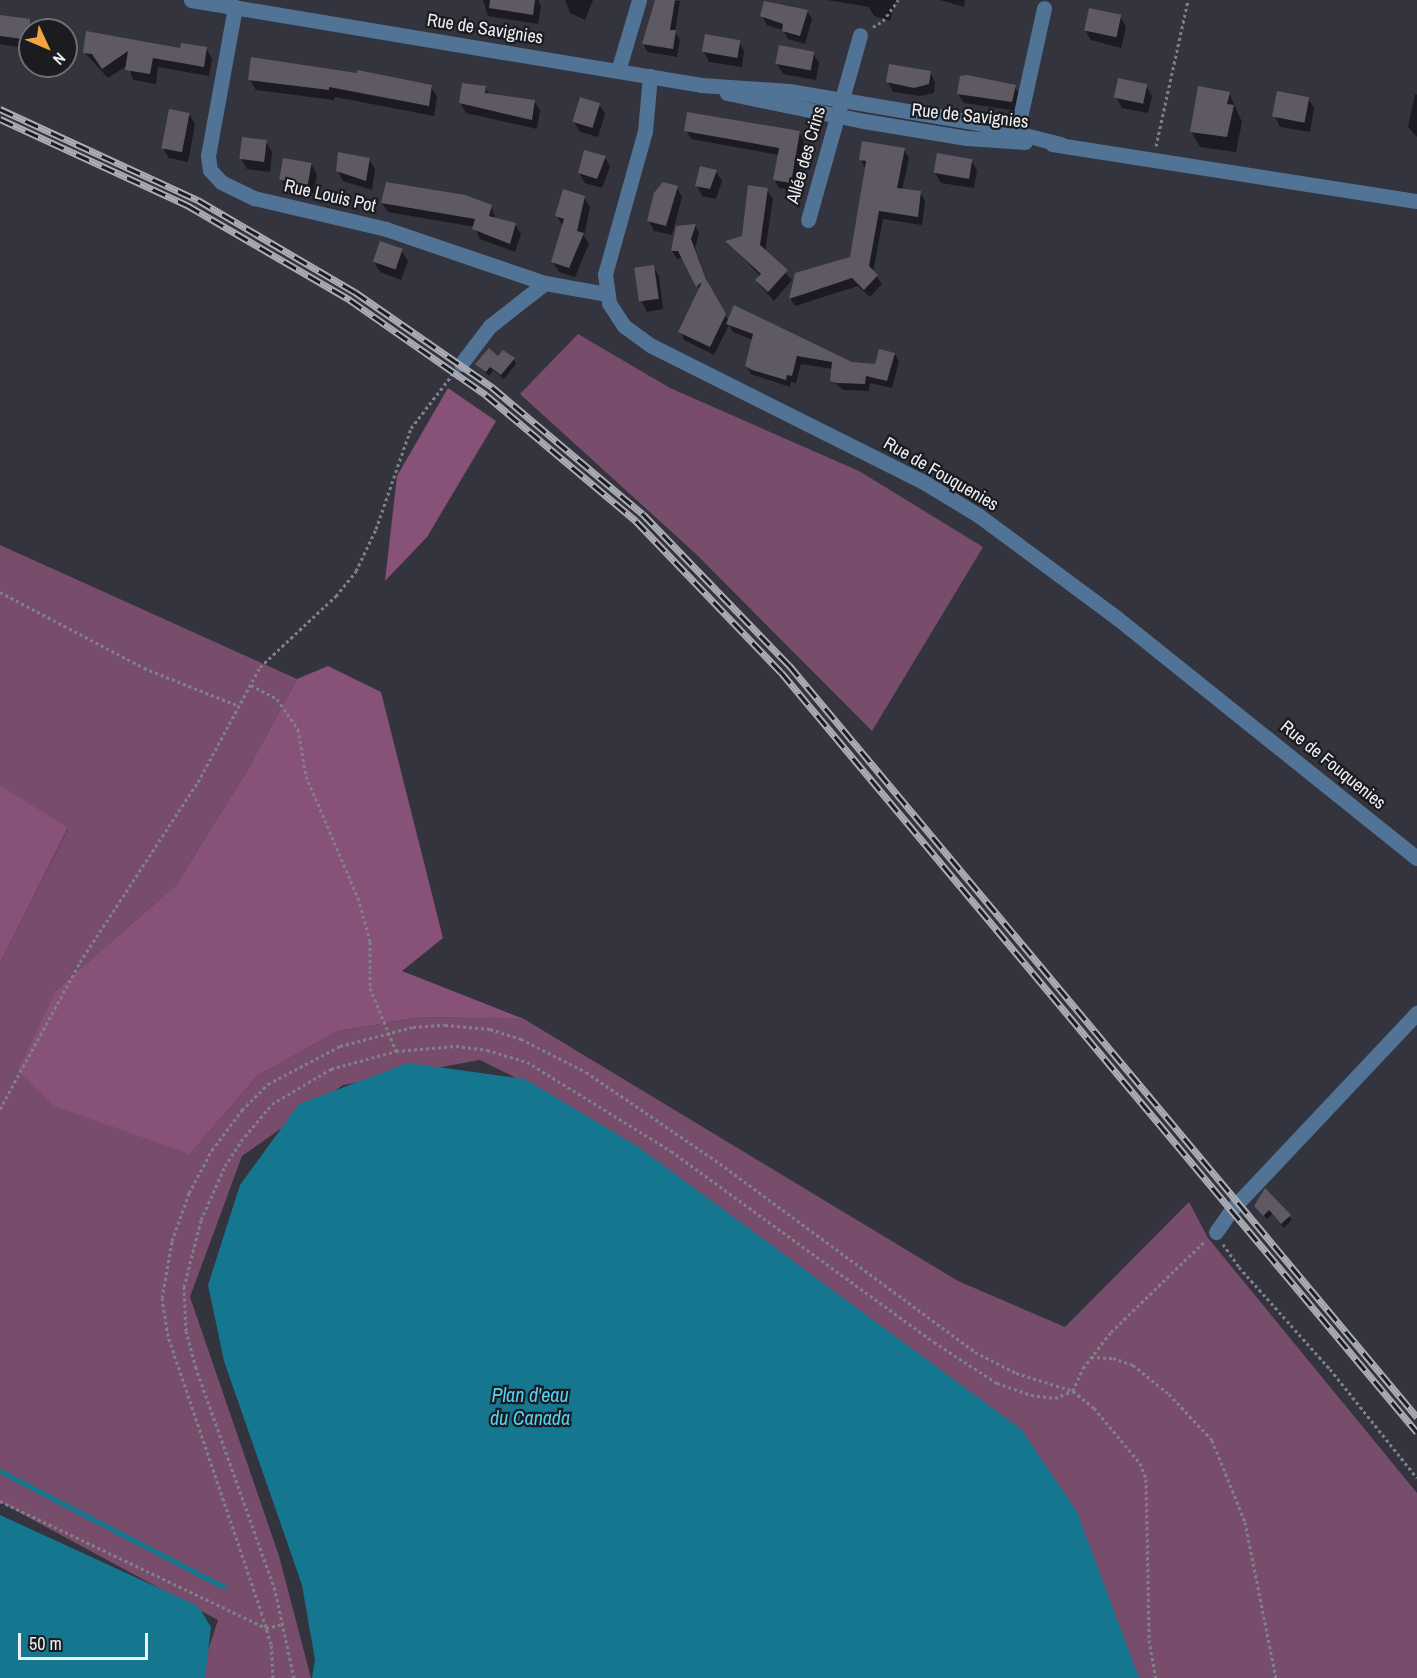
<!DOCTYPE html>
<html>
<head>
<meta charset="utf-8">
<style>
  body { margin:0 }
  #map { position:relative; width:1417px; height:1678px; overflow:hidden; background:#33343e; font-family:"Archivo Narrow",sans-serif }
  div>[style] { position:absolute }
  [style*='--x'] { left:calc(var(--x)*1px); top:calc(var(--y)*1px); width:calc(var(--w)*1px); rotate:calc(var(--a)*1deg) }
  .green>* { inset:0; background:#784d6b }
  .forest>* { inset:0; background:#885177 }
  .water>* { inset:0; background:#15768f }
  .shadow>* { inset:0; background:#0007 }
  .stream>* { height:5px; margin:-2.5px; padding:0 2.5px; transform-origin:2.5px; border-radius:2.5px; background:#15768f }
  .building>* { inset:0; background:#5e5963; transform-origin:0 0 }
  .path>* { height:3px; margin-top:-1.5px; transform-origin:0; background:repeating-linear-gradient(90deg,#7f8088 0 3px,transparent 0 6px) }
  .minor>* { height:15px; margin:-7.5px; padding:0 7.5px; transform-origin:7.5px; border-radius:7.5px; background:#517396 }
  .rail>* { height:7px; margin-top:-3.5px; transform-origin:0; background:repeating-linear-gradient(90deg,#1b1c20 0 14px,#acadb4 0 28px); box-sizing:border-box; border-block:2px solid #acadb4 }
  span { translate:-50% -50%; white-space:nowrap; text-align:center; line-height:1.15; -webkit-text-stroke:4.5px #1b1c20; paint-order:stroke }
  .street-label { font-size:18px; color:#eeeff5 }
  .water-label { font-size:20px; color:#54d2f6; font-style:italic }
  .north { position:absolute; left:18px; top:18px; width:60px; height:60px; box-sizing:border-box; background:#1b1c20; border:2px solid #6f7075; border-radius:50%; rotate:134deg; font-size:16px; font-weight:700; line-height:24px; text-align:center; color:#eeeff5 }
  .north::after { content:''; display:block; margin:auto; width:21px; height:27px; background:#f4a444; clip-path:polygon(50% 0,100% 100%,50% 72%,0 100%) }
  .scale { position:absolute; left:18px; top:1633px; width:130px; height:27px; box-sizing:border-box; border:3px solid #eeeff5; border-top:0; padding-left:8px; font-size:18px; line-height:21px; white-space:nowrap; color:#eeeff5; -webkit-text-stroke:4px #1b1c20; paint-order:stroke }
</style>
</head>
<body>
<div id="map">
  <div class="green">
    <i style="clip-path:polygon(578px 334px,670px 388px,859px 471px,983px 547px,872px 731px,696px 554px,520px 394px)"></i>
    <i style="clip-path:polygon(0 545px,297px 679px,248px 769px,176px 885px,56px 990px,190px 1154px,257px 1076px,338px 1031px,421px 1017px,524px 1019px,958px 1281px,1065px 1327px,1189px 1202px,1208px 1238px,1417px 1493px,1417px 1678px,1137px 1678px,946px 1396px,560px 1100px,480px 1060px,343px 1085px,242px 1156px,190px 1297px,279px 1556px,311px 1678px,199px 1678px,218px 1620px,0 1502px,0 963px,68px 829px,0 785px)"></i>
  </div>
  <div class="forest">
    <i style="clip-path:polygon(448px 388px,496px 421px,427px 537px,385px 581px,397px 476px)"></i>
    <i style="clip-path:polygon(328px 666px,381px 692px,443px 938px,402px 971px,524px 1019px,421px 1017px,338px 1031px,257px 1076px,190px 1154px,54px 1106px,18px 1071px,56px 990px,176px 885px,248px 769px,297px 679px)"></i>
    <i style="clip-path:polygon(0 785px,68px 828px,0 963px)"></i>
  </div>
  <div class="water">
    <i style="clip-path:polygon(408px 1063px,525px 1079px,637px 1146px,1021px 1429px,1077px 1512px,1139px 1678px,312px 1678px,315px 1660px,302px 1585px,224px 1361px,208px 1285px,240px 1185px,299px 1104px)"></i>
    <i style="clip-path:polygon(0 1515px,198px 1606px,211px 1627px,205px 1678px,0 1678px)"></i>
  </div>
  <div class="shadow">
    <i style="clip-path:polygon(483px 0,538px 0,541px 6px,538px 24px,488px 16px)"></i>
    <i style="clip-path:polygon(565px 0,593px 0,585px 20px,570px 13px)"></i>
    <i style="clip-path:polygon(661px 0,680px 1px,675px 32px,680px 40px,677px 57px,648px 52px,643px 44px)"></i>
    <i style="clip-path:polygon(827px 0,896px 0,890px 21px,874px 16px,869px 7px)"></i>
    <i style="clip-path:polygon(940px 0,965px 0,964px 7px)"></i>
    <i style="clip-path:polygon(807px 11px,812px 19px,805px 44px,788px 39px,783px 30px,767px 25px,762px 16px)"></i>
    <i style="clip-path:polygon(1120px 16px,1126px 27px,1121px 48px,1091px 40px,1085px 30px)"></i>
    <i style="clip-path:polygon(0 17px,57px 29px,58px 30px,30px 30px,30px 49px,0 44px)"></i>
    <i style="clip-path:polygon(88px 33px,182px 49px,206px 48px,212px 59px,209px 76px,158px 67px,156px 84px,133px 80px,128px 65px,108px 78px,84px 52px)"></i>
    <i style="clip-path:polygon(739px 41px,744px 51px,742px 67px,709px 62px,704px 52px)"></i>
    <i style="clip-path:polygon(813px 53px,819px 63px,816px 80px,783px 74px,777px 64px)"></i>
    <i style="clip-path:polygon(930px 72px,935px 82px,934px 93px,920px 96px,893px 92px,888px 82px)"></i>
    <i style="clip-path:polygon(250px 80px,431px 87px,437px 97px,434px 116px,335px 97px,334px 100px,256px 90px)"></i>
    <i style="clip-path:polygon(1146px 86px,1152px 96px,1148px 113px,1122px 108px,1116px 97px)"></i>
    <i style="clip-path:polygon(485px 87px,489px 95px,534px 101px,540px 110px,537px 129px,466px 113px,460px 103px)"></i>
    <i style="clip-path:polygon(1015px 87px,1020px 96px,1017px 111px,964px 103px,958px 94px)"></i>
    <i style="clip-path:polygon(1229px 93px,1242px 122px,1236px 152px,1200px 147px,1191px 131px)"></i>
    <i style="clip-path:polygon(1415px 94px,1417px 95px,1417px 137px,1408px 127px)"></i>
    <i style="clip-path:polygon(1308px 98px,1314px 108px,1310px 132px,1280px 127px,1275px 117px)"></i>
    <i style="clip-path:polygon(599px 104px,605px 114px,598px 137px,580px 132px,574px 122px)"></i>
    <i style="clip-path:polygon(189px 114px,195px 124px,188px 162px,169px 158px,163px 148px)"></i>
    <i style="clip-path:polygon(686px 130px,799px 132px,804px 141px,796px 191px,779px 188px,774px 179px,779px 155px,691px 139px)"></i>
    <i style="clip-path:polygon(266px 142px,272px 152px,270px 172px,247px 169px,241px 158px)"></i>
    <i style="clip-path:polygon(904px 150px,909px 158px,902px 190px,920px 192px,925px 201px,922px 225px,883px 219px,873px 272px,882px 284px,870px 297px,858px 286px,795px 306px,790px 298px,851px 258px,865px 168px,861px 159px)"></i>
    <i style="clip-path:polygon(605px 157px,610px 167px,602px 188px,585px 183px,579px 173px)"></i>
    <i style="clip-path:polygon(369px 159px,375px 169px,372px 190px,343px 181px,338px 171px)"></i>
    <i style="clip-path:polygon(971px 160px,977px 170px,974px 188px,941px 183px,935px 173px)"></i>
    <i style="clip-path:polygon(311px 164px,317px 174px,313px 194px,287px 190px,281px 180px)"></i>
    <i style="clip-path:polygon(716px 171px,722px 181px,716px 199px,702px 196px,697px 186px)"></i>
    <i style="clip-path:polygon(677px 188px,682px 197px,672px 235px,654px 231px,649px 221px)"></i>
    <i style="clip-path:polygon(767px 190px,773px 199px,765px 251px,792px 280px,774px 301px,756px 281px,760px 276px,728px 242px,743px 237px)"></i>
    <i style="clip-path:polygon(584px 197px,590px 207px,584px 236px,589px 244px,575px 277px,559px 272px,553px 262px,563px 227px,557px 216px)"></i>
    <i style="clip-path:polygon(382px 203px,491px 207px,496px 219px,515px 224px,521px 234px,515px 252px,480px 239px,475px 227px,388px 212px)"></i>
    <i style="clip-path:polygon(695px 225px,699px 233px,695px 248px,710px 288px,729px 322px,851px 364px,876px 366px,895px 354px,899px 362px,892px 388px,870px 383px,869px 391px,843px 390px,832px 380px,833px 369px,801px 364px,796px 383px,791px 382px,790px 387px,751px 374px,746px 365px,753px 340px,733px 332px,729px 325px,714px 355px,684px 340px,680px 331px,700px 290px,683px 258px,677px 259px,672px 251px,677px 227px)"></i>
    <i style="clip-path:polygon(402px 251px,408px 261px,401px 280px,380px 272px,374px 262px)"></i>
    <i style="clip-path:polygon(653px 266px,659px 276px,663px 309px,647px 312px,642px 302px)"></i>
    <i style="clip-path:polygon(499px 358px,514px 359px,516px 364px,504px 379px,493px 370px,489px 376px,477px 364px)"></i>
    <i style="clip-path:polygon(1256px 1206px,1289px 1216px,1292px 1220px,1284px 1228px,1272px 1214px,1267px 1219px)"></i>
  </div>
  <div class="stream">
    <i style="--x:0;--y:1471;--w:252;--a:27.4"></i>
  </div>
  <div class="building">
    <i style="clip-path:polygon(490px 0,535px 0,533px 15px,489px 8px)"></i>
    <i style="clip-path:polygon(655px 0,675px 0,670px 30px,676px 30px,673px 49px,642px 44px)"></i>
    <i style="clip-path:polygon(764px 1px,808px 10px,800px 36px,782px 31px,783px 24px,760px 16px)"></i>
    <i style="left:1089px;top:8px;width:33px;height:23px;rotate:12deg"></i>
    <i style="clip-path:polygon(0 15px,30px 19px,30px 40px,0 36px)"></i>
    <i style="clip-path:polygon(86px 31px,180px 48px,181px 43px,207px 47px,204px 67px,153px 58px,150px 74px,125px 70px,128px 51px,102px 69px,92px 54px,83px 53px)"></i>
    <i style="left:705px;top:34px;width:36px;height:18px;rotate:10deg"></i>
    <i style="left:779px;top:45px;width:36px;height:19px;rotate:11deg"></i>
    <i style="clip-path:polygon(251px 57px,357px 73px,357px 70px,432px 85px,429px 106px,329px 87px,329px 90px,248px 80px)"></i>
    <i style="clip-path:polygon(889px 64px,931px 71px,929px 84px,914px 88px,886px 82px)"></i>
    <i style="clip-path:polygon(967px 75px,1016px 85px,1012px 102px,957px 94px,960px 76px)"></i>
    <i style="left:1118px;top:78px;width:30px;height:20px;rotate:12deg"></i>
    <i style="clip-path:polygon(462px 83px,486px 86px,485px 93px,535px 100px,532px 120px,459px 103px)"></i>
    <i style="clip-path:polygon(1198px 86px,1230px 92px,1227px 104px,1234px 105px,1227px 137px,1190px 132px)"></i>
    <i style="left:1277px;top:91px;width:33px;height:26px;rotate:11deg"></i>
    <i style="left:580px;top:97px;width:21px;height:26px;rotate:17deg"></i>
    <i style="left:169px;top:109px;width:21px;height:40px;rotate:11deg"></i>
    <i style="clip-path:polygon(687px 112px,800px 131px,791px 183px,773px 180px,779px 148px,684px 131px)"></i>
    <i style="left:242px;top:137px;width:25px;height:22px;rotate:7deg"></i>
    <i style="clip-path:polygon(862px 141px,905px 148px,897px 188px,921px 191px,918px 217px,879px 211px,869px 266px,878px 275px,864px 290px,852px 278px,789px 299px,795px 273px,850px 257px,866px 161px,859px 160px)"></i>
    <i style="clip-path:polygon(584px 150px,606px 156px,597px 179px,578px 173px)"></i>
    <i style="clip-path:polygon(338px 152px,370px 158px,366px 181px,336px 171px)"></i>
    <i style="left:937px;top:153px;width:36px;height:20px;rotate:10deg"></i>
    <i style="left:283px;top:158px;width:29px;height:22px;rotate:10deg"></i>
    <i style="clip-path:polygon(700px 166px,717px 170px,710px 189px,695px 186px)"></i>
    <i style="clip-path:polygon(386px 182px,465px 195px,492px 205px,489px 216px,516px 223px,510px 244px,472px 229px,475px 219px,381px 203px)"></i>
    <i style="clip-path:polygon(663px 182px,678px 186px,666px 226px,647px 221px,654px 193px)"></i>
    <i style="clip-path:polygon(748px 185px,768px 188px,760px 245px,788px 270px,768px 292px,755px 280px,761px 274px,725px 241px,742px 236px)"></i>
    <i style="clip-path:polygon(563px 189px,585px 196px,577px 231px,584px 233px,569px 268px,551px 262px,564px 219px,555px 216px)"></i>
    <i style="clip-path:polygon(696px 224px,691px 239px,706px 279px,726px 314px,710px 347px,678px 332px,702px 282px,696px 287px,678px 251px,671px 251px,676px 226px)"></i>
    <i style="left:380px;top:241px;width:24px;height:22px;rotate:19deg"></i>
    <i style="left:654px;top:265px;width:34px;height:20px;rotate:82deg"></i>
    <i style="clip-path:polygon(734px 305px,852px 362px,875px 364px,879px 349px,895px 353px,887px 381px,866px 376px,865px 384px,837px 383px,830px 381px,832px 362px,797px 356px,792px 376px,787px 375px,786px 380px,752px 370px,745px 366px,753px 334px,726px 324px)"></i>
    <i style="clip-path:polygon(489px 348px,498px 356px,503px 350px,515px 358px,501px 375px,490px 367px,486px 372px,475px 364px)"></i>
    <i style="clip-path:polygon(1265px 1188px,1291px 1215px,1281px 1224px,1269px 1210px,1263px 1216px,1254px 1206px)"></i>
  </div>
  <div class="path">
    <i style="--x:873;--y:27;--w:12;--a:-31"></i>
    <i style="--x:883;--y:21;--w:26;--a:-54"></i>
    <i style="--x:1156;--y:146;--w:149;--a:-77.6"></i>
    <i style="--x:0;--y:592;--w:163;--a:27.8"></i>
    <i style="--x:144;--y:668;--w:102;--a:21.8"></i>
    <i style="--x:251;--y:685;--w:30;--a:28"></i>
    <i style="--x:277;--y:699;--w:37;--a:55"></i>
    <i style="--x:298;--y:729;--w:48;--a:80.3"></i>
    <i style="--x:306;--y:776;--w:133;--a:66.9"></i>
    <i style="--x:358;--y:898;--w:45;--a:74.4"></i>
    <i style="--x:370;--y:941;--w:47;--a:90"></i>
    <i style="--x:370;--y:988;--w:68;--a:67.6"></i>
    <i style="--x:0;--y:1109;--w:167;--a:-61.4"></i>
    <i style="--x:80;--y:962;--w:215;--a:-56.8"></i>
    <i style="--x:198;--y:782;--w:131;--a:-61.7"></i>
    <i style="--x:260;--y:667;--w:104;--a:-43.1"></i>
    <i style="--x:336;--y:596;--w:32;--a:-51"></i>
    <i style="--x:356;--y:571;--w:47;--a:-64.5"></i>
    <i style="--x:376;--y:529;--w:107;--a:-70.9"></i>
    <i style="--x:411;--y:428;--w:67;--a:-52.3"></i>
    <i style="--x:1223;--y:1244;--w:28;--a:55"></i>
    <i style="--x:1239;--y:1267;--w:137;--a:48.3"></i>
    <i style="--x:1330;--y:1369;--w:139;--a:51.4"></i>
    <i style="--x:1091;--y:1357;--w:22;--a:3"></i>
    <i style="--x:1113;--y:1358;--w:21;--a:19"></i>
    <i style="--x:1133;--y:1365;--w:46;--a:38.9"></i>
    <i style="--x:1169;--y:1394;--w:63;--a:46.9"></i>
    <i style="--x:1212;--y:1440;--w:88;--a:68.1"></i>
    <i style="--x:1245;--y:1522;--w:159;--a:78.8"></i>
    <i style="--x:0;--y:1501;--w:295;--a:25.5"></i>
    <i style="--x:266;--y:1628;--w:18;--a:-13"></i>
    <i style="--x:273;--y:1678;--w:34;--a:-93"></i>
    <i style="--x:271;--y:1644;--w:31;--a:-107"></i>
    <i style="--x:262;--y:1614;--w:293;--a:-108.7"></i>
    <i style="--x:168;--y:1336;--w:38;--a:-99"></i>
    <i style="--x:162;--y:1298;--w:58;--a:-80"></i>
    <i style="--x:172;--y:1241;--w:51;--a:-70.5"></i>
    <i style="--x:189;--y:1193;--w:49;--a:-61.9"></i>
    <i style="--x:212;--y:1150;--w:50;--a:-53.1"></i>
    <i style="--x:242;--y:1110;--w:37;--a:-45"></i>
    <i style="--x:268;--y:1084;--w:81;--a:-27.8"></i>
    <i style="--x:340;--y:1046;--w:75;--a:-14.6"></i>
    <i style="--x:413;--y:1027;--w:32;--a:-4"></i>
    <i style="--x:445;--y:1025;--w:45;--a:5.1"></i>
    <i style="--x:490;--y:1029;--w:33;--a:18"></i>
    <i style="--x:521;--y:1039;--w:73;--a:26.9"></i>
    <i style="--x:586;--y:1072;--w:156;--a:34.3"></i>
    <i style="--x:715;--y:1160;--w:323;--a:36.4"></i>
    <i style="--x:975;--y:1352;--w:46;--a:27.1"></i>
    <i style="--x:1016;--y:1373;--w:60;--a:17.5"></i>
    <i style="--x:1073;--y:1391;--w:27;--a:39"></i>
    <i style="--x:1094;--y:1408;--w:72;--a:50.1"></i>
    <i style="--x:1140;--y:1463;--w:17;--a:69"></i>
    <i style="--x:1146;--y:1479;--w:161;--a:88.9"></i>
    <i style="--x:1149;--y:1640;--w:39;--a:80"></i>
    <i style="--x:294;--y:1678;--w:90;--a:-102.2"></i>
    <i style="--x:275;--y:1590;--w:236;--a:-109.6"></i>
    <i style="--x:196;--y:1368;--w:38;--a:-105"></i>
    <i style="--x:186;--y:1331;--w:44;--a:-92.6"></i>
    <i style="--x:184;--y:1287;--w:69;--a:-75.8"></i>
    <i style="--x:201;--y:1220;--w:59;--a:-66"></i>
    <i style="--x:225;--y:1166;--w:30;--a:-57"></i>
    <i style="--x:241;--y:1141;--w:48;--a:-50"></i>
    <i style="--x:272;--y:1104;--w:69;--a:-30.7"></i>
    <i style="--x:331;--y:1069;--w:67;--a:-15.5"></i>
    <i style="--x:396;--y:1051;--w:60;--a:-4.8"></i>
    <i style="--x:456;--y:1046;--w:31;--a:7"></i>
    <i style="--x:487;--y:1050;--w:42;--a:16.7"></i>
    <i style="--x:527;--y:1062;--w:169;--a:31.7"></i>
    <i style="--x:671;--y:1151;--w:325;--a:36"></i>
    <i style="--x:934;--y:1342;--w:75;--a:33.1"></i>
    <i style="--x:997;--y:1383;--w:36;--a:19"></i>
    <i style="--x:1031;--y:1395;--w:24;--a:7"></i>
    <i style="--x:1055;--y:1398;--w:19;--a:-21"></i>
    <i style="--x:1073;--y:1391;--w:25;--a:-67"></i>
    <i style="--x:1083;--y:1368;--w:46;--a:-52.1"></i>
    <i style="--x:1111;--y:1332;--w:131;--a:-44.1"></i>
  </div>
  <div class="minor">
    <i style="--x:191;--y:0;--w:517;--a:9.46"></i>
    <i style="--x:701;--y:85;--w:88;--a:3.9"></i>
    <i style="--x:789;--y:91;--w:192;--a:9.6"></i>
    <i style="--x:978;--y:123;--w:85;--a:14.4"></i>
    <i style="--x:235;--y:7;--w:151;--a:100.3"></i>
    <i style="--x:208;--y:156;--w:14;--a:82"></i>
    <i style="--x:210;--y:170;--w:16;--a:47"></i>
    <i style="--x:221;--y:182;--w:37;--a:26"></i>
    <i style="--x:254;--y:198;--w:136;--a:13.2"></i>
    <i style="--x:386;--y:229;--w:168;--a:18.8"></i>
    <i style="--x:545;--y:283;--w:62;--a:10.2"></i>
    <i style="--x:618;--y:71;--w:74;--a:-73.5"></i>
    <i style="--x:650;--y:76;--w:55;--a:95.2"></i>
    <i style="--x:645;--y:131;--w:148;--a:105.6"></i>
    <i style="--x:605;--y:274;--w:29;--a:82"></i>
    <i style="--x:609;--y:303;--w:27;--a:57"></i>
    <i style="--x:624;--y:326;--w:34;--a:36"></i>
    <i style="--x:652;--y:346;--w:302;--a:26.6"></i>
    <i style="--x:922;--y:481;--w:66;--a:31.3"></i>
    <i style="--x:978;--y:515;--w:173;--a:36.5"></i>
    <i style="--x:1117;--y:618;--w:384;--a:38.7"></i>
    <i style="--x:727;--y:93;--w:140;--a:11.6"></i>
    <i style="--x:864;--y:121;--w:104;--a:9.4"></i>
    <i style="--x:967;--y:138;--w:58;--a:3.9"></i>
    <i style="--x:1015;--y:140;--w:135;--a:-77.6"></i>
    <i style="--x:1052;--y:144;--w:369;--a:8.9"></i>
    <i style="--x:808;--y:220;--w:192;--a:-74.3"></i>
    <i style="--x:461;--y:364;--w:48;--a:-52.7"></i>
    <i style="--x:490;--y:326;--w:70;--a:-38"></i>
    <i style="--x:1216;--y:1232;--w:28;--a:-55"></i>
    <i style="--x:1232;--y:1209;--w:270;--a:-46.7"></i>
  </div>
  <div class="rail">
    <i style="--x:0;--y:109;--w:218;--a:24.7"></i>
    <i style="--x:198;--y:200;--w:182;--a:30.4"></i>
    <i style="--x:355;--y:292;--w:167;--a:34.7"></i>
    <i style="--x:492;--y:387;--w:197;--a:40.1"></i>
    <i style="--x:643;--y:514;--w:210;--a:46"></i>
    <i style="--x:789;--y:665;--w:980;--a:50.13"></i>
    <i style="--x:0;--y:119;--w:206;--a:24.7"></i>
    <i style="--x:187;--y:205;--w:189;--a:30.2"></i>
    <i style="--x:350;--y:300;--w:166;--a:34.9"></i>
    <i style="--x:486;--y:395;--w:196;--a:40"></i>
    <i style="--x:636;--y:521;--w:209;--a:46.2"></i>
    <i style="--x:781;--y:672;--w:991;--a:50.08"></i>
  </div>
  <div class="street-label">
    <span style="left:485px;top:29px;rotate:9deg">Rue de Savignies</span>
    <span style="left:970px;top:116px;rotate:6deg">Rue de Savignies</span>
    <span style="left:806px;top:155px;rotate:-74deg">Allée des Crins</span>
    <span style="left:330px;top:196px;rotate:13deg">Rue Louis Pot</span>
    <span style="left:941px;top:474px;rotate:30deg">Rue de Fouquenies</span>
    <span style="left:1333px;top:765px;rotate:39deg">Rue de Fouquenies</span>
  </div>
  <div class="water-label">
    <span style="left:530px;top:1406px">Plan d'eau<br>du Canada</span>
  </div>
  <div class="north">N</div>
  <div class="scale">50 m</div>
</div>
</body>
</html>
